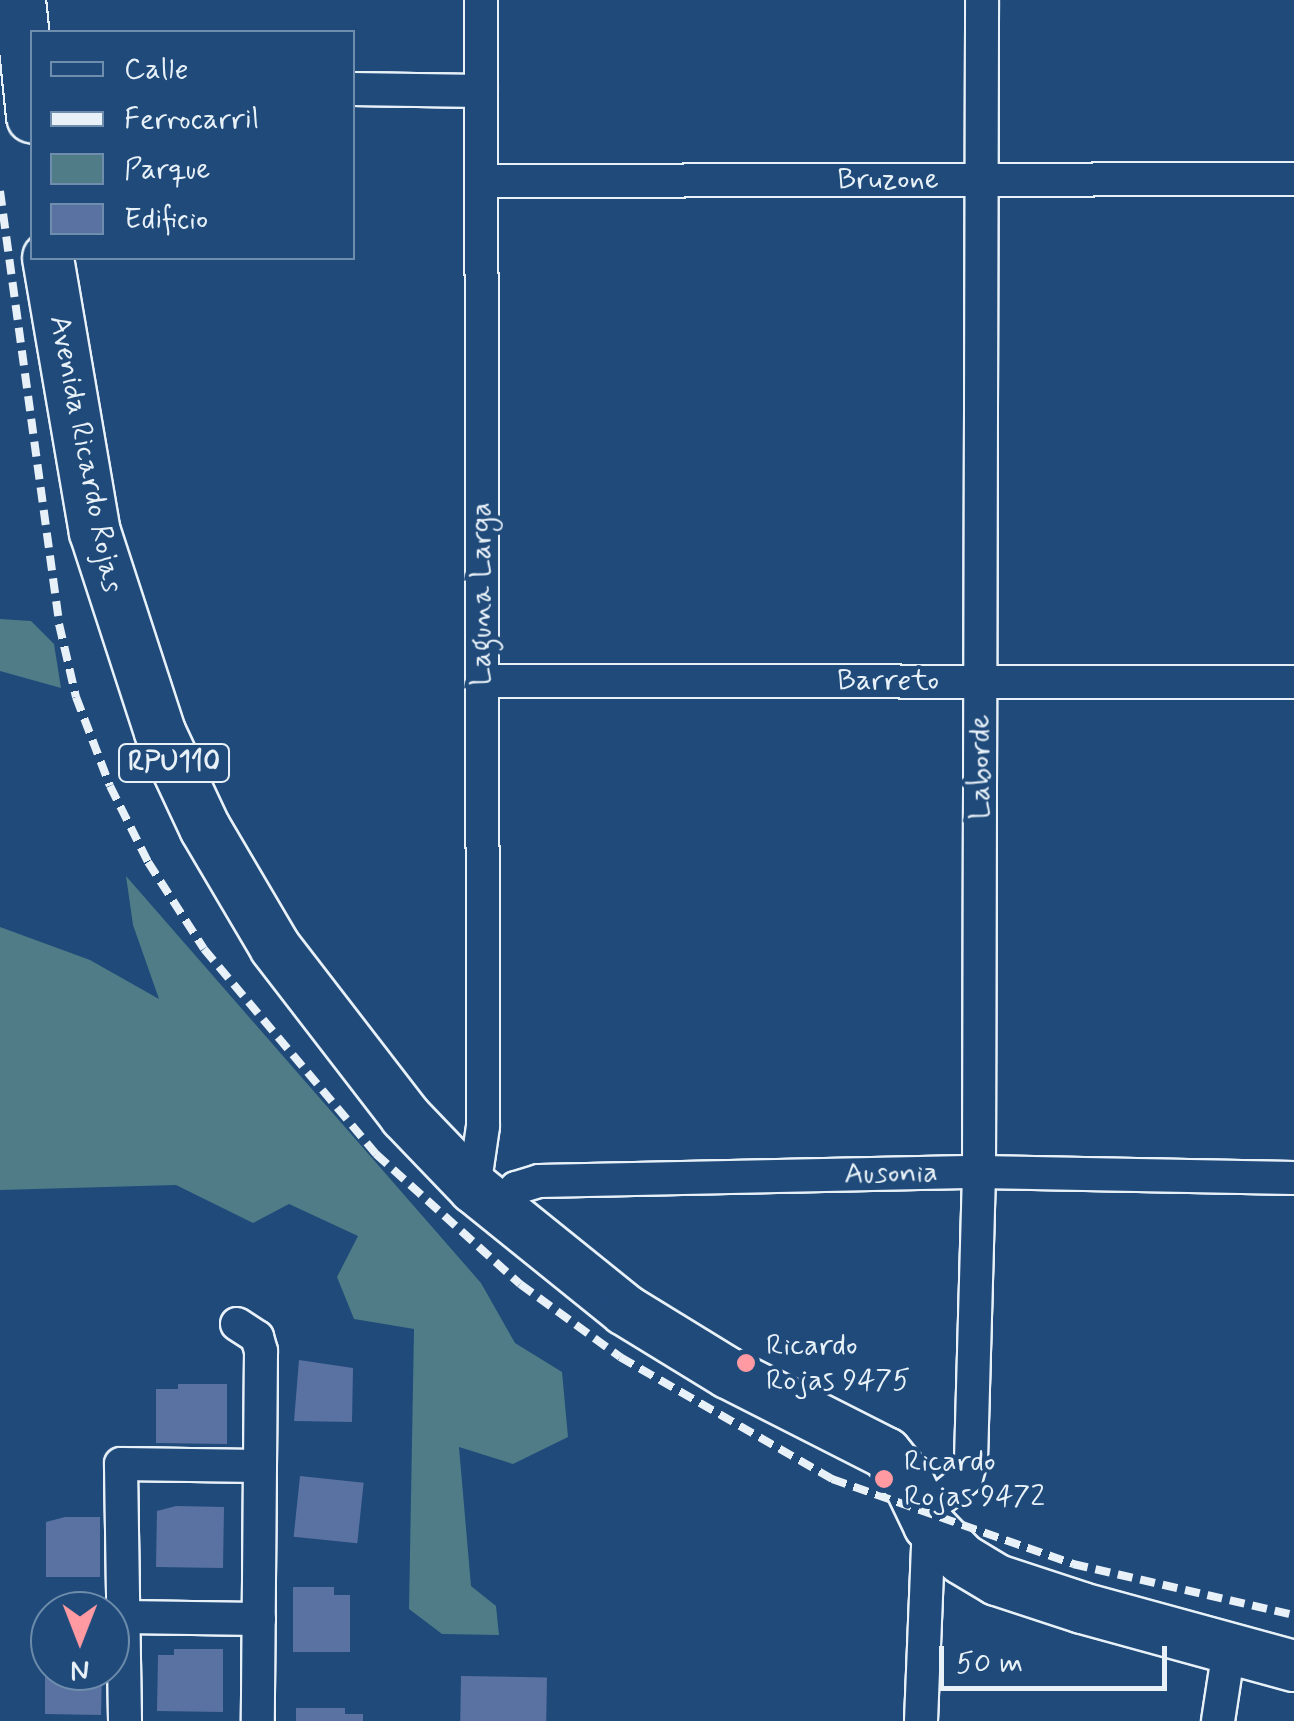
<!DOCTYPE html>
<html>
<head>
<meta charset="utf-8">
<style>
  body { margin:0 }
  #map { position:relative; width:1294px; height:1721px; overflow:hidden; background:#1f4a7a; font-family:Mynerve,sans-serif }
  div>[style] { position:absolute }
  [style*='--x'] { left:calc(var(--x)*1px); top:calc(var(--y)*1px); width:calc(var(--w)*1px); rotate:calc(var(--a)*1deg) }
  .green>* { inset:0; background:#4f7c86 }
  .building>* { inset:0; background:#5a72a2; transform-origin:0 0 }
  .roads { filter:drop-shadow(2px 0 #e8f1f8) drop-shadow(-2px 0 #e8f1f8) drop-shadow(0 2px #e8f1f8) drop-shadow(0 -2px #e8f1f8) }
  .street>* { height:32px; margin:-16px; padding:0 16px; transform-origin:16px; border-radius:16px; background:#1f4a7a }
  .primary>* { height:50px; margin:-25px; padding:0 25px; transform-origin:25px; border-radius:25px; background:#1f4a7a }
  .rail>* { height:8px; margin-top:-4px; transform-origin:0; background:repeating-linear-gradient(90deg,#e8f1f8 0 15px,transparent 0 23px) }
  .dots>* { width:28px; height:28px; translate:-50% -50%; box-sizing:border-box; border:5px solid #1f4a7a; border-radius:50% }
  span { translate:-50% -50%; white-space:nowrap; text-align:center; line-height:1.15; -webkit-text-stroke:8px #1f4a7a; paint-order:stroke }
  .shield-label span { padding:2px 8px; background:#1f4a7a; border:2px solid; border-radius:8px; -webkit-text-stroke-width:0 }
  .shield-label { font-size:28px; color:#e8f1f8; font-weight:700 }
  .street-label { font-size:30px; color:#e8f1f8 }
  .poi-label { font-size:30px; color:#e8f1f8 }
  .left { translate:0 -50%; text-align:left }
  .legend { position:absolute; left:30px; top:30px; width:325px; height:230px; box-sizing:border-box; background:#1f4a7a; border:2px solid #6f8dac; margin:0; padding:12px 18px; list-style:none; font-size:30px; color:#e8f1f8 }
  .legend li { display:flex; align-items:center; gap:20px; height:50px }
  .legend b { width:50px; border:2px solid #6f8dac }
  .north { position:absolute; left:30px; top:1591px; width:100px; height:100px; box-sizing:border-box; background:#1f4a7a; border:2px solid #6f8dac; border-radius:50%; rotate:180deg; font-size:28px; font-weight:700; line-height:40px; text-align:center; color:#e8f1f8 }
  .north::after { content:''; display:block; margin:auto; width:35px; height:45px; background:#ff9aa2; clip-path:polygon(50% 0,100% 100%,50% 72%,0 100%) }
  .scale { position:absolute; left:939px; top:1646px; width:228px; height:45px; box-sizing:border-box; border:5px solid #e8f1f8; border-top:0; padding-left:12px; font-size:30px; line-height:35px; white-space:nowrap; color:#e8f1f8; -webkit-text-stroke:8px #1f4a7a; paint-order:stroke }
</style>
</head>
<body>
<div id="map">
  <div class="green">
    <i style="clip-path:polygon(0 619px,31px 621px,54px 644px,61px 688px,0 671px)"></i>
    <i style="clip-path:polygon(126px 876px,481px 1283px,515px 1343px,562px 1372px,568px 1437px,513px 1464px,459px 1447px,471px 1586px,496px 1606px,499px 1635px,442px 1634px,409px 1609px,414px 1329px,354px 1319px,337px 1277px,358px 1236px,289px 1204px,253px 1223px,176px 1185px,0 1190px,0 927px,90px 960px,159px 999px,133px 925px)"></i>
  </div>
  <div class="building">
    <i style="clip-path:polygon(299px 1360px,353px 1368px,352px 1422px,294px 1421px)"></i>
    <i style="clip-path:polygon(178px 1384px,227px 1384px,227px 1444px,156px 1443px,156px 1389px,178px 1389px)"></i>
    <i style="left:300px;top:1476px;width:64px;height:61px;rotate:6deg"></i>
    <i style="clip-path:polygon(176px 1506px,224px 1507px,223px 1568px,156px 1567px,157px 1511px)"></i>
    <i style="clip-path:polygon(65px 1517px,100px 1517px,100px 1577px,46px 1577px,46px 1522px)"></i>
    <i style="clip-path:polygon(293px 1587px,334px 1587px,334px 1595px,350px 1595px,350px 1652px,293px 1652px)"></i>
    <i style="clip-path:polygon(174px 1649px,223px 1649px,223px 1712px,157px 1711px,158px 1655px,174px 1655px)"></i>
    <i style="clip-path:polygon(45px 1658px,50px 1671px,102px 1671px,101px 1715px,45px 1714px)"></i>
    <i style="left:461px;top:1676px;width:86px;height:45px;rotate:1deg"></i>
    <i style="clip-path:polygon(296px 1708px,345px 1708px,345px 1714px,363px 1714px,363px 1721px,296px 1721px)"></i>
  </div>
  <div class="roads">
    <div class="street">
      <i style="--x:352;--y:89;--w:129;--a:0.9"></i>
      <i style="--x:483;--y:181;--w:811;--a:-0.14"></i>
      <i style="--x:482;--y:681;--w:812;--a:0.07"></i>
      <i style="--x:474;--y:1188;--w:63;--a:-81.7"></i>
      <i style="--x:483;--y:1126;--w:1126;--a:-90.1"></i>
      <i style="--x:498;--y:1208;--w:27;--a:-48"></i>
      <i style="--x:516;--y:1188;--w:24;--a:-17"></i>
      <i style="--x:539;--y:1181;--w:440;--a:-1.2"></i>
      <i style="--x:979;--y:1172;--w:315;--a:1.1"></i>
      <i style="--x:237;--y:1324;--w:24;--a:33"></i>
      <i style="--x:257;--y:1337;--w:15;--a:74"></i>
      <i style="--x:261;--y:1351;--w:370;--a:90.5"></i>
      <i style="--x:923;--y:1513;--w:55;--a:-39.1"></i>
      <i style="--x:966;--y:1478;--w:19;--a:-74"></i>
      <i style="--x:971;--y:1460;--w:288;--a:-88.4"></i>
      <i style="--x:979;--y:1172;--w:1172;--a:-89.85"></i>
      <i style="--x:125;--y:1617;--w:134;--a:0.9"></i>
      <i style="--x:125;--y:1721;--w:257;--a:-90.9"></i>
      <i style="--x:121;--y:1464;--w:139;--a:0.8"></i>
      <i style="--x:921;--y:1721;--w:196;--a:-87.7"></i>
      <i style="--x:1218;--y:1721;--w:73;--a:-81.3"></i>
    </div>
    <div class="primary">
      <i style="--x:20;--y:0;--w:118;--a:84.1"></i>
      <i style="--x:48;--y:258;--w:278;--a:80.3"></i>
      <i style="--x:95;--y:532;--w:210;--a:72"></i>
      <i style="--x:160;--y:732;--w:106;--a:64.9"></i>
      <i style="--x:205;--y:828;--w:138;--a:59.5"></i>
      <i style="--x:275;--y:947;--w:213;--a:52.4"></i>
      <i style="--x:405;--y:1116;--w:100;--a:46.2"></i>
      <i style="--x:474;--y:1188;--w:194;--a:38.9"></i>
      <i style="--x:625;--y:1310;--w:121;--a:31.5"></i>
      <i style="--x:728;--y:1373;--w:177;--a:26.9"></i>
      <i style="--x:886;--y:1453;--w:33;--a:51"></i>
      <i style="--x:907;--y:1479;--w:51;--a:64.4"></i>
      <i style="--x:929;--y:1525;--w:47;--a:45.9"></i>
      <i style="--x:962;--y:1559;--w:41;--a:31"></i>
      <i style="--x:997;--y:1580;--w:89;--a:18.2"></i>
      <i style="--x:1082;--y:1608;--w:220;--a:15.3"></i>
    </div>
  </div>
  <div class="rail">
    <i style="--x:0;--y:191;--w:437;--a:82.2"></i>
    <i style="--x:59;--y:624;--w:75;--a:76.9"></i>
    <i style="--x:76;--y:697;--w:95;--a:69.1"></i>
    <i style="--x:110;--y:786;--w:85;--a:63.4"></i>
    <i style="--x:148;--y:862;--w:103;--a:57.2"></i>
    <i style="--x:204;--y:949;--w:268;--a:50"></i>
    <i style="--x:376;--y:1154;--w:194;--a:42.1"></i>
    <i style="--x:520;--y:1284;--w:124;--a:36.1"></i>
    <i style="--x:620;--y:1357;--w:245;--a:29.9"></i>
    <i style="--x:832;--y:1479;--w:256;--a:19.4"></i>
    <i style="--x:1073;--y:1564;--w:227;--a:13"></i>
  </div>
  <div class="dots">
    <i style="left:746px;top:1363px;background:#ff9aa2"></i>
    <i style="left:884px;top:1479px;background:#ff9aa2"></i>
  </div>
  <div class="shield-label">
    <span style="left:174px;top:763px">RPU110</span>
  </div>
  <div class="street-label">
    <span style="left:888px;top:180px">Bruzone</span>
    <span style="left:85px;top:454px;rotate:79deg">Avenida Ricardo Rojas</span>
    <span style="left:482px;top:594px;rotate:-90deg">Laguna Larga</span>
    <span style="left:888px;top:681px">Barreto</span>
    <span style="left:981px;top:767px;rotate:-90deg">Laborde</span>
    <span style="left:891px;top:1174px;rotate:-1deg">Ausonia</span>
  </div>
  <div class="poi-label">
    <span class="left" style="left:766px;top:1363px">Ricardo<br>Rojas 9475</span>
    <span class="left" style="left:904px;top:1479px">Ricardo<br>Rojas 9472</span>
  </div>
  <ul class="legend">
  <li><b style="height:12px;background:#1f4a7a"></b>Calle</li>
  <li><b style="height:12px;background:#e8f1f8"></b>Ferrocarril</li>
  <li><b style="height:28px;background:#4f7c86"></b>Parque</li>
  <li><b style="height:28px;background:#5a72a2"></b>Edificio</li>
  </ul>
  <div class="north">N</div>
  <div class="scale">50 m</div>
</div>
</body>
</html>
